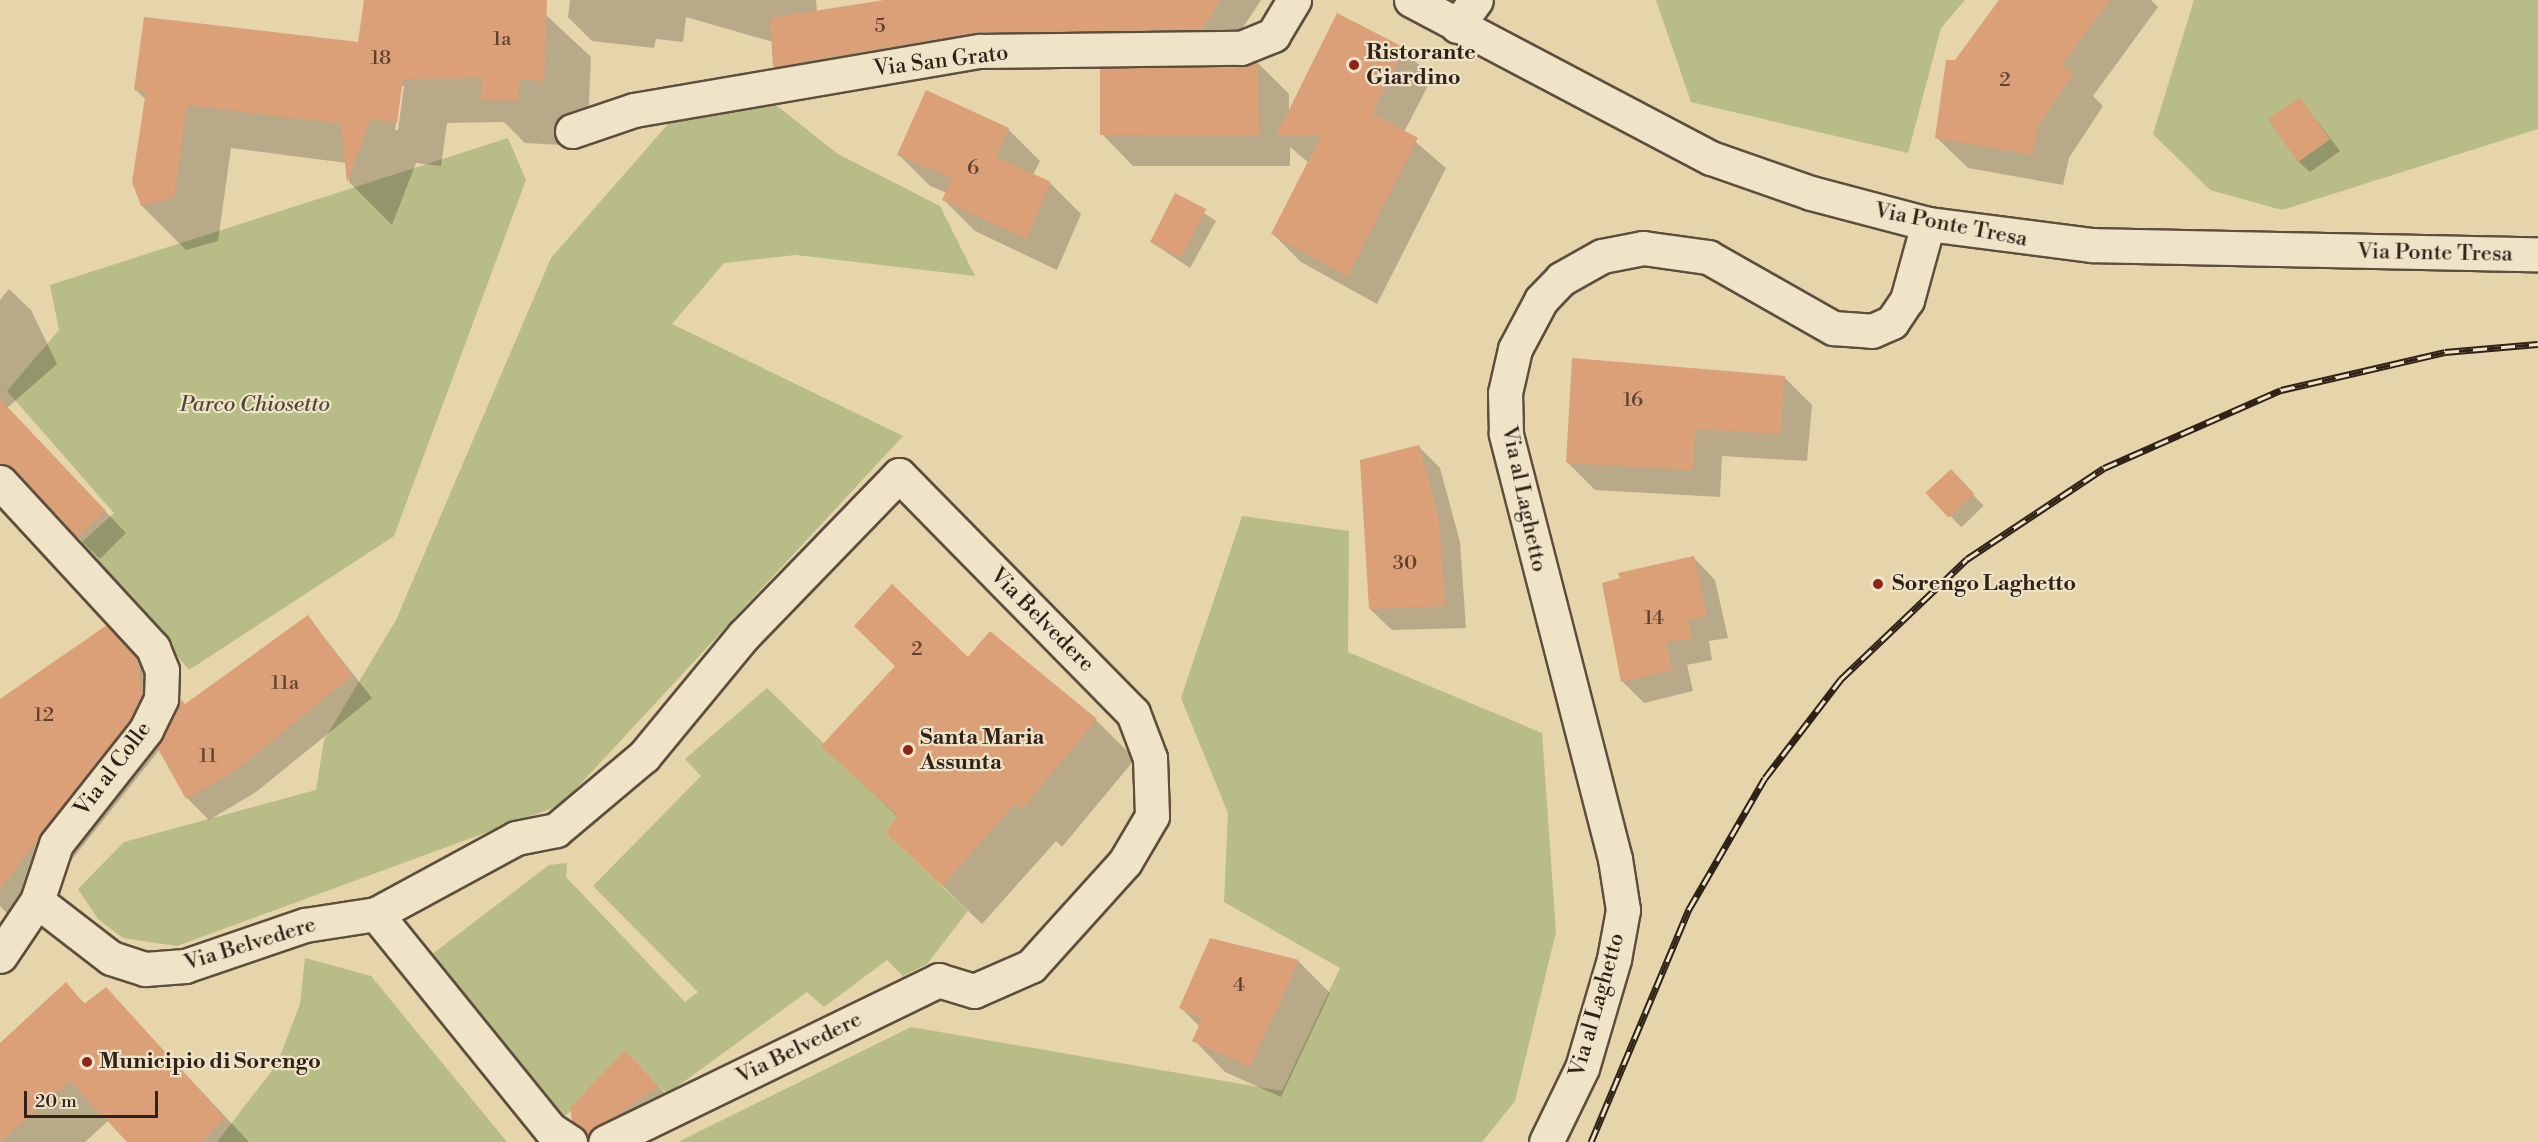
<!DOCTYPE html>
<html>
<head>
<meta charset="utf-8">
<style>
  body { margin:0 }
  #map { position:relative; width:2538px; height:1142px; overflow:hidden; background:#e6d4aa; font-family:"Libre Bodoni",serif }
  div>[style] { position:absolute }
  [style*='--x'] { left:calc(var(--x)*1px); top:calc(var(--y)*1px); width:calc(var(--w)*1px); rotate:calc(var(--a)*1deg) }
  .green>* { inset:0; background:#b8bc86 }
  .shadow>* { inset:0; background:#0003; transform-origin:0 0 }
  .building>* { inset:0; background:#dca078; transform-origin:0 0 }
  .roads { filter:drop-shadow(2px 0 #5e4e3d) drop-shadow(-2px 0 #5e4e3d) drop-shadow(0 2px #5e4e3d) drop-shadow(0 -2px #5e4e3d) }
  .minor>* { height:33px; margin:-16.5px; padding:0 16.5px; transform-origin:16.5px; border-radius:16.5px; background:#efe3c8 }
  .tertiary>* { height:33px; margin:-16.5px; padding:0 16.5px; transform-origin:16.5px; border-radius:16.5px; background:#efe3c8 }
  .secondary>* { height:33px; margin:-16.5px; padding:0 16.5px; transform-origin:16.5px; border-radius:16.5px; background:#efe3c8 }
  .rail>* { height:7px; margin-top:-3.5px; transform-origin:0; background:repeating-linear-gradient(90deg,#efe3c8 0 14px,#312219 0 28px); box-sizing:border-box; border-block:2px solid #312219 }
  .dots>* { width:16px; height:16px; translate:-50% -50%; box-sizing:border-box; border:3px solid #efe3c8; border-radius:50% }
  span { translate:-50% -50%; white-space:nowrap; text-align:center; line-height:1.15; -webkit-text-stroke:4.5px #efe3c8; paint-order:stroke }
  .number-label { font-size:20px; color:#5c4231 }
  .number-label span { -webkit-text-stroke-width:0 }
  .poi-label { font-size:22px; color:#312219; font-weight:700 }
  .left { translate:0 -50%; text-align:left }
  .street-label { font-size:22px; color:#312219 }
  .park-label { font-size:22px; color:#534834; font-style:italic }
  .scale { position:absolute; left:24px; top:1091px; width:134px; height:27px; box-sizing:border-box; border:3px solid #312219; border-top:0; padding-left:8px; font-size:18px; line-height:21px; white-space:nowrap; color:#312219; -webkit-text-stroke:4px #efe3c8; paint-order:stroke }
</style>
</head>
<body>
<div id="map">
  <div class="green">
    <i style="clip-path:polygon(1656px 0,1965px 0,1941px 28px,1908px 153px,1691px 102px)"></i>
    <i style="clip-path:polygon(2194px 0,2538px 0,2538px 129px,2282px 210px,2210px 190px,2153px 134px)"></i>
    <i style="clip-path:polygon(767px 98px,838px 154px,940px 206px,975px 276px,796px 255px,724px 263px,672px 324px,903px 436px,561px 805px,177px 946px,123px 938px,98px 919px,78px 889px,124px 842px,316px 790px,324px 740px,396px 620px,551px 258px,669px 123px)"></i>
    <i style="clip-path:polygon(508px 138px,526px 180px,394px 536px,189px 670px,81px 543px,114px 513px,7px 391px,59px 330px,50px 285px)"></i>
    <i style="clip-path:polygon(1242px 516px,1349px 531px,1348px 652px,1542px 733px,1556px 932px,1515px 1101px,1482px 1142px,678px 1142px,911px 1027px,1282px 1091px,1340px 968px,1224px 902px,1228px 813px,1181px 698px)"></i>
    <i style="clip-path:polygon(767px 688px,898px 816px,885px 832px,968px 911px,927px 964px,903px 976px,887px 960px,824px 1007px,807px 992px,667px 1094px,625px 1050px,560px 1122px,431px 955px,549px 865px,567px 863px,566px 877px,685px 1002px,698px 992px,593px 886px,701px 776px,685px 759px)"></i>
    <i style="clip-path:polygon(305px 958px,371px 976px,507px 1142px,217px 1142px,277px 1064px,300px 1004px)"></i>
  </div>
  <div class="shadow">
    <i style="clip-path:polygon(evenodd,365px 0,530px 0,591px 57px,588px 124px,562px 123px,562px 145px,525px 143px,504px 122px,447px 123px,441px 166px,416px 163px,392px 225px,349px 182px,347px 163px,231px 148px,218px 241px,186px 250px,142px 206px,146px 100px,136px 90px,359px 44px,365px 0,401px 86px,404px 86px,398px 130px,395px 130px,401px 86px)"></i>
    <i style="clip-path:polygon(570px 0,816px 0,817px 12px,894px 0,1261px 0,1226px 53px,1002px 56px,799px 91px,775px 67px,773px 42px,686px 17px,683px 42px,656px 39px,654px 48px,592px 41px,568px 17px)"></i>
    <i style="clip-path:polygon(2001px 0,2151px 0,2158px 7px,2093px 96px,2103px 106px,2069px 158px,2063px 185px,1968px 168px,1936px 137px,1956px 61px)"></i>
    <i style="clip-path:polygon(1338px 15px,1404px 50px,1432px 78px,1404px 132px,1446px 168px,1377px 304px,1301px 262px,1273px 234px,1309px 163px,1290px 147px,1290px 166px,1133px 166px,1102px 134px,1258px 63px,1289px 94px,1289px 113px)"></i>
    <i style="clip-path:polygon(926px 92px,1008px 129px,1040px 161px,1033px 175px,1050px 183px,1081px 214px,1057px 270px,975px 231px,944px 200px,947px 193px,930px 186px,899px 155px)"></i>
    <i style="clip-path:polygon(2300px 99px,2340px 151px,2310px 172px,2299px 162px)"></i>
    <i style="clip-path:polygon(1176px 195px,1216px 221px,1190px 268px,1151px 242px)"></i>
    <i style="clip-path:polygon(9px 289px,31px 310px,57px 364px,7px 408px,126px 533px,100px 559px,0 462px,0 300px)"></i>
    <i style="clip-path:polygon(1784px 377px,1812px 405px,1807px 461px,1722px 456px,1720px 497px,1595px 490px,1568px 463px)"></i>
    <i style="clip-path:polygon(1418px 446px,1440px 468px,1460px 542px,1466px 628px,1392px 630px,1370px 609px)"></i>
    <i style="left:1951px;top:472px;width:47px;height:31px;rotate:46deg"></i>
    <i style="clip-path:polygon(1694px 558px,1715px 580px,1728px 638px,1709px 641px,1712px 660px,1687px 665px,1693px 691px,1644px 703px,1622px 681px)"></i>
    <i style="clip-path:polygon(308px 617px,372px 698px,256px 792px,209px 820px,187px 798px,160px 749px,70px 862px,54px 896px,18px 925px,0 906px,0 701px,106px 627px,166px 689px,171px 721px)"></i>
    <i style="clip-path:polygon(968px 659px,1096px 720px,1135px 759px,1062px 847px,1056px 841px,982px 924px,887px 832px,899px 818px,824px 746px,897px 667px)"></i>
    <i style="clip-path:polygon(1211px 940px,1299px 962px,1330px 993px,1281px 1097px,1225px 1072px,1194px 1040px,1200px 1027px,1181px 1008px)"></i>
    <i style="clip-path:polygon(66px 984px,86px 1005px,106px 989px,249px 1142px,129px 1142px,109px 1120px,85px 1142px,0 1142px,0 1045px)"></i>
    <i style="clip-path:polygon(647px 1074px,679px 1108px,595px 1142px,574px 1120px)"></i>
  </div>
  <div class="building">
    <i style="clip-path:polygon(364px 0,547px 0,544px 81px,519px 79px,518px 101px,480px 100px,482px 78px,403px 79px,397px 123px,371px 119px,347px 182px,341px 124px,187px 105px,174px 197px,141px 206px,132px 182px,146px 91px,134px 90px,144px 17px,358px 42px)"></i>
    <i style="clip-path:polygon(884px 0,1221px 0,1202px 30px,977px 32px,773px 67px,770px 18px)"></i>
    <i style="clip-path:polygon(1999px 0,2110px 0,2062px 65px,2073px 74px,2038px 127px,2032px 155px,1935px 138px,1946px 60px,1955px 60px)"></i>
    <i style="clip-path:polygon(1337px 13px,1405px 48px,1372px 113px,1418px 138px,1348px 277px,1271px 234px,1321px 136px,1276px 136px)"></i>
    <i style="clip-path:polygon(1258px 61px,1259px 136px,1100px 135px,1100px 68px,1241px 67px)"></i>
    <i style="clip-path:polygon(926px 90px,1009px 128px,996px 157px,1051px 182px,1026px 239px,942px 200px,952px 178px,897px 155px)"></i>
    <i style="left:2300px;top:97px;width:52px;height:39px;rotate:55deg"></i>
    <i style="left:1175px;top:193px;width:35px;height:55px;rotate:27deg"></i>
    <i style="clip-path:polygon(1572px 358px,1785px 376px,1780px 434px,1695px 429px,1693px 470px,1566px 463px)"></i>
    <i style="clip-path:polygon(0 399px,106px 511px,77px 538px,14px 469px,0 464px)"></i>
    <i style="clip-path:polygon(1419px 445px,1439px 519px,1445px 606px,1369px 609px,1360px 460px)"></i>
    <i style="left:1951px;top:469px;width:34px;height:35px;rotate:47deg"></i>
    <i style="clip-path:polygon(1694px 556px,1707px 616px,1688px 620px,1692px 638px,1666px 643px,1672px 670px,1621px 682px,1602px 583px,1620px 578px,1618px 573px)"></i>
    <i style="clip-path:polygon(892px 584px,968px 657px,990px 631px,1097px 719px,1022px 809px,1016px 803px,942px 886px,885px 832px,898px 816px,821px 746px,895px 666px,854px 626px)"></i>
    <i style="clip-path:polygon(308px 615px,352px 676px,235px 771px,186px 799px,157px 747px,180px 698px,185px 704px)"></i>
    <i style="clip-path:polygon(107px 625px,137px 658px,142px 694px,130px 720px,0 889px,0 699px)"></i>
    <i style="clip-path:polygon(1210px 938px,1299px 960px,1250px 1067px,1192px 1041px,1202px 1019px,1179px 1008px)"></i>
    <i style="clip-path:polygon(66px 982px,84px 1004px,106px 987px,225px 1118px,201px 1142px,127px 1142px,70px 1081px,0 1142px,0 1043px)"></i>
    <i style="clip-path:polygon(625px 1050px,659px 1086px,588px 1136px,572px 1121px,570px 1108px)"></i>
  </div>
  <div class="roads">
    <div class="minor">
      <i style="--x:572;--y:131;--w:65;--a:-18.7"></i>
      <i style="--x:634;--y:110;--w:351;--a:-9.7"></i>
      <i style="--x:980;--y:51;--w:261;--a:-0.7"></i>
      <i style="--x:1241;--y:48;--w:35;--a:-22"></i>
      <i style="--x:1273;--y:35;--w:41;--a:-59"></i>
      <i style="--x:0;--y:482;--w:226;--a:47.3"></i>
      <i style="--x:153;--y:648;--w:24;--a:68"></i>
      <i style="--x:162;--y:670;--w:29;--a:92"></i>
      <i style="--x:161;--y:699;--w:34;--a:116"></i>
      <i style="--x:146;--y:730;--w:145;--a:128.3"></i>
      <i style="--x:56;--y:844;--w:60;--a:108.4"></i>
      <i style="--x:37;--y:901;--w:66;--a:123.9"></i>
      <i style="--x:37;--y:901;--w:93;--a:37.6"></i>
      <i style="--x:111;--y:958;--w:36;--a:18"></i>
      <i style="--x:145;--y:969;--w:40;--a:-4.3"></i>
      <i style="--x:185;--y:966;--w:127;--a:-18.9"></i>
      <i style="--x:305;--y:925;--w:72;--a:-8.8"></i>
      <i style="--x:376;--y:914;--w:159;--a:-28.5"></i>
      <i style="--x:516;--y:838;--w:41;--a:-11.3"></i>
      <i style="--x:556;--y:830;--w:115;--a:-40.1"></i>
      <i style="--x:644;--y:756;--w:156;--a:-50.5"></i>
      <i style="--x:743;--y:636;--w:224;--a:-45.9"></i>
      <i style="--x:899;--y:475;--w:334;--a:45.5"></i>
      <i style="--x:1133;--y:713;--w:48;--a:69.3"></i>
      <i style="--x:1150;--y:758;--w:58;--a:88"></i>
      <i style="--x:1152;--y:816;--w:53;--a:120.4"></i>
      <i style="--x:1125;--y:862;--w:140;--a:132.1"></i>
      <i style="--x:1031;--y:966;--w:62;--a:156.3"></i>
      <i style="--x:974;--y:991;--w:37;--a:-163"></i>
      <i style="--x:939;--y:980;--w:371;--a:154.1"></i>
      <i style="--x:376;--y:914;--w:277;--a:51"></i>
      <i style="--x:550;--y:1129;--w:24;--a:33"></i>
      <i style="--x:1546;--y:1142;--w:82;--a:-64.1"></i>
      <i style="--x:1582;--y:1068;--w:114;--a:-73.6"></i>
      <i style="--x:1614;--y:959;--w:50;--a:-79.6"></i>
      <i style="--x:1623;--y:910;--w:52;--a:-98.9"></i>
      <i style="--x:1615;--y:859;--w:440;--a:-104.4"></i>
      <i style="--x:1506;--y:433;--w:40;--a:-91.4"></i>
      <i style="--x:1505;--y:393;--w:45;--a:-77.2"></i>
      <i style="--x:1515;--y:349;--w:55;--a:-62"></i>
      <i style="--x:1541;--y:300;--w:29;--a:-46"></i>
      <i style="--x:1561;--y:279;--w:47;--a:-29.3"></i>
      <i style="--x:1602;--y:256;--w:42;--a:-11"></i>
      <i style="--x:1643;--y:248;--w:66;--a:7.9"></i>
      <i style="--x:1708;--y:257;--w:144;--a:29.6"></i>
      <i style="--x:1833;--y:328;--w:39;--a:4"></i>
      <i style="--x:1872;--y:331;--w:22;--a:-24"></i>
      <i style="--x:1892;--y:322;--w:27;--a:-56"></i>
      <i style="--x:1907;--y:300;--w:79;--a:-74.6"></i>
    </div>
    <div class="tertiary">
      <i style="--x:1457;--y:26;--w:32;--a:-54"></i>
    </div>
    <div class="secondary">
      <i style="--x:1411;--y:0;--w:339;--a:27.8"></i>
      <i style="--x:1711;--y:158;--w:106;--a:19.3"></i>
      <i style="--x:1811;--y:193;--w:121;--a:14.8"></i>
      <i style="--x:1928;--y:224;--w:165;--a:7.3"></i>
      <i style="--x:2092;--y:245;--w:446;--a:1.2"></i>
    </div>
  </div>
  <div class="rail">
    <i style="--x:1591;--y:1142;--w:253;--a:-67.2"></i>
    <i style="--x:1689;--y:909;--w:151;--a:-59.9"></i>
    <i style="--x:1765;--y:778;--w:125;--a:-52.5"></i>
    <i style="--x:1841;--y:679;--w:174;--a:-43.6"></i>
    <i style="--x:1967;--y:559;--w:164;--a:-33.6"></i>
    <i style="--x:2104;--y:468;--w:193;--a:-23.8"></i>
    <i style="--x:2281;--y:390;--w:168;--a:-13"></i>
    <i style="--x:2445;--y:352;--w:93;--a:-4.9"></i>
  </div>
  <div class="dots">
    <i style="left:1354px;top:65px;background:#8f2418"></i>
    <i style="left:1878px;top:584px;background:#8f2418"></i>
    <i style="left:908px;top:750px;background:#8f2418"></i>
    <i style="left:87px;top:1062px;background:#8f2418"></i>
  </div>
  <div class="number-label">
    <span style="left:880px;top:26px">5</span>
    <span style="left:502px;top:39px">1a</span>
    <span style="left:381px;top:58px">18</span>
    <span style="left:2005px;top:80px">2</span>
    <span style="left:973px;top:168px">6</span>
    <span style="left:1633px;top:400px">16</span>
    <span style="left:1405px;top:563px">30</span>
    <span style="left:1654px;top:618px">14</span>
    <span style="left:917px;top:649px">2</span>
    <span style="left:285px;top:683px">11a</span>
    <span style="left:44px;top:715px">12</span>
    <span style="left:208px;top:756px">11</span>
    <span style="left:1239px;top:985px">4</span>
  </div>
  <div class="poi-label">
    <span class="left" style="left:1366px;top:65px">Ristorante<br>Giardino</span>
    <span class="left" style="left:1892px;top:584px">Sorengo Laghetto</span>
    <span class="left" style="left:920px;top:750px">Santa Maria<br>Assunta</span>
    <span class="left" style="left:99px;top:1062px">Municipio di Sorengo</span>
  </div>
  <div class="street-label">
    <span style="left:941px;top:61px;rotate:-7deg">Via San Grato</span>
    <span style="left:1951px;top:225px;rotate:11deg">Via Ponte Tresa</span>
    <span style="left:2435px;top:253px;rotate:1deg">Via Ponte Tresa</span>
    <span style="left:1524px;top:499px;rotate:78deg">Via al Laghetto</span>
    <span style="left:1042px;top:620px;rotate:45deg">Via Belvedere</span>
    <span style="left:113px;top:769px;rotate:-53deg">Via al Colle</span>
    <span style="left:250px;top:944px;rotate:-17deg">Via Belvedere</span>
    <span style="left:1597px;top:1005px;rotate:-74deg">Via al Laghetto</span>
    <span style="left:799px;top:1048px;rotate:-26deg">Via Belvedere</span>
  </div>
  <div class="park-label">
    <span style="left:255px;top:405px">Parco Chiosetto</span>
  </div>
  <div class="scale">20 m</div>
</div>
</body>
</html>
